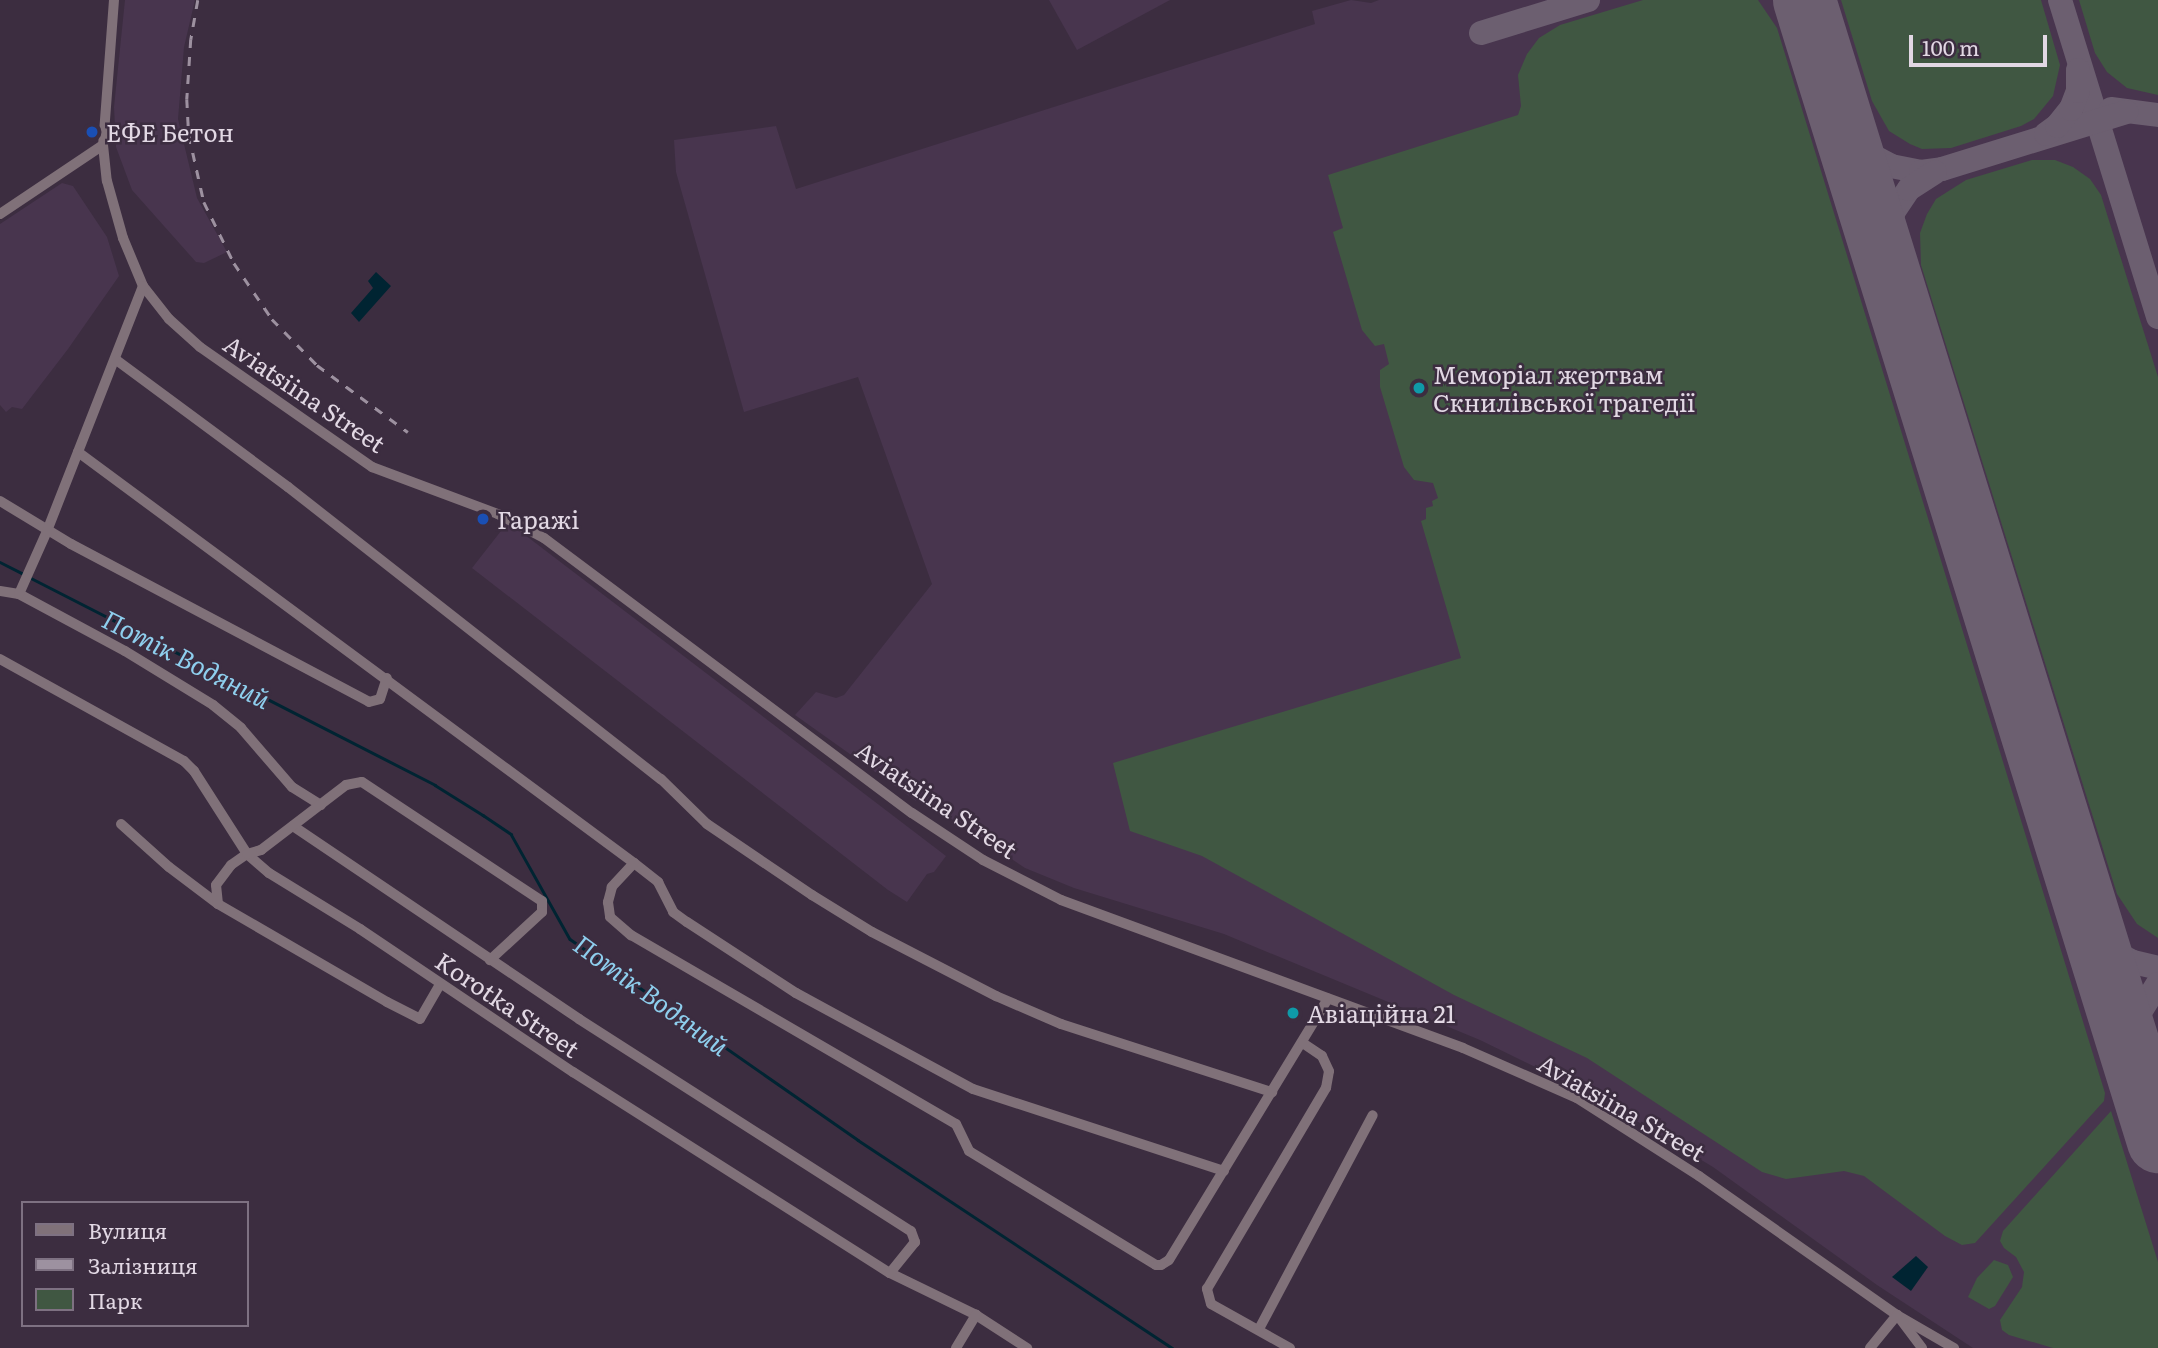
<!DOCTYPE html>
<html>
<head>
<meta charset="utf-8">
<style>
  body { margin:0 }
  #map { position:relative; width:2158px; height:1348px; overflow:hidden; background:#3c2d40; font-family:Literata,serif }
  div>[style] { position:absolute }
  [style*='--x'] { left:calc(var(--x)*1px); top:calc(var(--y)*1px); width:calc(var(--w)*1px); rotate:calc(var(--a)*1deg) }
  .built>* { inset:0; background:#48354e }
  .green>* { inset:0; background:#405742 }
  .water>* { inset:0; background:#002432 }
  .stream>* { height:2.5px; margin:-1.25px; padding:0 1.25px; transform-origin:1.25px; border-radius:1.25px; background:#002432 }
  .taxiway>* { height:24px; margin:-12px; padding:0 12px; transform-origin:12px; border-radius:12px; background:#6c5f70 }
  .runway>* { height:63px; margin:-31.5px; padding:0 31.5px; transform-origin:31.5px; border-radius:31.5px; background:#6c5f70 }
  .minor>* { height:10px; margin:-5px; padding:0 5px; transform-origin:5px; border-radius:5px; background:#807179 }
  .rail>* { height:2.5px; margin-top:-1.25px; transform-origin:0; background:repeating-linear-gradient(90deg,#9d91a0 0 9px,transparent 0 18px) }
  .dots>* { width:19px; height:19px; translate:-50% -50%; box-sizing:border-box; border:4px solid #3c2d40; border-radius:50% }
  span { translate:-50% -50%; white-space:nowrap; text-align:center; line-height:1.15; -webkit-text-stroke:5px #3c2d40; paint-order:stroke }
  .poi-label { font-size:24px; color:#e2d8e4 }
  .left { translate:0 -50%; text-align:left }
  .street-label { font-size:24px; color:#e2d8e4 }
  .water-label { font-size:26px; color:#8eceed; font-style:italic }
  .legend { position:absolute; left:21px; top:1201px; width:228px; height:126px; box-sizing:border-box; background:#3c2d40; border:2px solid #7e7182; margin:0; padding:9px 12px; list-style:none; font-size:21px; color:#e2d8e4 }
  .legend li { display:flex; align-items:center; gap:14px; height:35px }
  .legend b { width:35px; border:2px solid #7e7182 }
  .scale { position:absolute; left:1909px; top:35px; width:138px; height:32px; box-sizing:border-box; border:4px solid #e2d8e4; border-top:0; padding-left:9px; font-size:21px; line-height:24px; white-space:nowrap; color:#e2d8e4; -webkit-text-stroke:5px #3c2d40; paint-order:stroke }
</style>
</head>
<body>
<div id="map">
  <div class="built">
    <i style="clip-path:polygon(125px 0,195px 0,184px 47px,178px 119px,197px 198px,227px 252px,204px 263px,196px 262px,132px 190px,116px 147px,114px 107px)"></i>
    <i style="clip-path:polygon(1049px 0,1170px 0,1077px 50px)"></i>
    <i style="clip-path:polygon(1351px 0,1371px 3px,1379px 0,2158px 0,2158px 1348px,1973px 1348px,1877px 1285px,1713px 1167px,1595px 1096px,1480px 1040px,1224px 934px,1074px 888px,1025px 868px,920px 798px,916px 801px,795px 715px,816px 692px,836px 698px,844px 695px,932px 584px,858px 377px,744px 412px,676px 172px,674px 140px,776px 126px,796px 189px,1315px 24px,1312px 11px)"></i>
    <i style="clip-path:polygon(62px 183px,73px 186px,107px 237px,119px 276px,68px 349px,22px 409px,12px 407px,6px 412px,0 405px,0 224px)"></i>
    <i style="clip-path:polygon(508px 522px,946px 856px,934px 872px,927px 874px,907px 902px,888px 890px,472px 568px)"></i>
  </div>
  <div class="green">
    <i style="clip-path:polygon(1643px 0,1758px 0,1777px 28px,2105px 1093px,2104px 1101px,1975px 1243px,1962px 1245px,1945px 1236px,1864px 1176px,1844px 1171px,1786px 1179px,1762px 1172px,1587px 1058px,1454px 995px,1202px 856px,1130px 831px,1113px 763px,1461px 658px,1421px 521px,1426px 519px,1426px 508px,1433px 506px,1432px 501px,1438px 498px,1433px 483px,1414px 480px,1404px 467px,1380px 387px,1380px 370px,1389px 364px,1384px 344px,1375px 346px,1362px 330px,1333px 232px,1343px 228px,1328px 175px,1518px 115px,1521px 106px,1518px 75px,1527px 54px,1539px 38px,1560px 25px)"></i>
    <i style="clip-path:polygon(1841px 0,2041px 0,2060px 65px,2053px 96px,2034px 119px,2021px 126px,1951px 148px,1922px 149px,1910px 144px,1889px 131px,1872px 101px)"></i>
    <i style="clip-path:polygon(2079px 0,2158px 0,2158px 95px,2127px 88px,2107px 72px,2095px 53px)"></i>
    <i style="clip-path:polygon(2032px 160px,2055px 160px,2073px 167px,2090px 179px,2101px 195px,2158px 377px,2158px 938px,2137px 924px,2117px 894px,1921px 265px,1920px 233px,1927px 214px,1936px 199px,1966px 180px)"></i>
    <i style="clip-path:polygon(2111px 1111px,2158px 1262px,2158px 1348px,2053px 1348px,2009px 1335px,2002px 1330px,2000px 1320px,2022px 1287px,2024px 1272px,2016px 1257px,2004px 1248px,2000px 1241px,2003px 1231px)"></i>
    <i style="clip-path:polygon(1994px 1260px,2008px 1265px,2013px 1277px,1995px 1306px,1989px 1309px,1968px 1297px,1977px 1278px)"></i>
  </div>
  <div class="water">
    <i style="clip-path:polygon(376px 272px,391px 286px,359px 322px,351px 313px,373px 288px,368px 281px)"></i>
    <i style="clip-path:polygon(1916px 1256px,1928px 1267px,1911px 1291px,1892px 1277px)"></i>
  </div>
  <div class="stream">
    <i style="--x:0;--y:562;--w:28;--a:27"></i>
    <i style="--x:31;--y:578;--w:454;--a:27.1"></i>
    <i style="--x:435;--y:785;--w:57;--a:32"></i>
    <i style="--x:483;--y:815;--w:34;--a:34"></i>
    <i style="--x:511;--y:834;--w:120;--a:60.7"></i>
    <i style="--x:570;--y:939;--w:351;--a:34.9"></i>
    <i style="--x:858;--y:1140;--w:377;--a:33.5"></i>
  </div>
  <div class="taxiway">
    <i style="--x:1801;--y:0;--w:15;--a:62"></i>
    <i style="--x:2060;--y:0;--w:332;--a:72.8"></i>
    <i style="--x:1481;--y:33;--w:112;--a:-17.1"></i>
    <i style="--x:2111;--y:109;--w:47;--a:7.3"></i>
    <i style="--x:1838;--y:111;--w:37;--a:59"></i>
    <i style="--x:1857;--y:143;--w:14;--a:45"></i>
    <i style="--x:1867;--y:153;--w:27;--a:28"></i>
    <i style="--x:1891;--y:166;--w:31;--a:11"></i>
    <i style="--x:1921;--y:172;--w:21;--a:-8"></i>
    <i style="--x:1942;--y:169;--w:193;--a:-17.2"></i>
    <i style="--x:2046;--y:134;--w:14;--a:-36"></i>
    <i style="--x:2057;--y:126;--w:22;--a:-51"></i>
    <i style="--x:2071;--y:109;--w:19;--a:-69"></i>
    <i style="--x:2078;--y:91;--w:21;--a:-90"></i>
    <i style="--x:1886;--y:265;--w:20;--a:-96"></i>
    <i style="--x:1884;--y:245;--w:35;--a:-74"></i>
    <i style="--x:1894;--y:211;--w:27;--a:-56"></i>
    <i style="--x:1909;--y:189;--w:31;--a:-33"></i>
    <i style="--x:2089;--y:917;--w:22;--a:63"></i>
    <i style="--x:2099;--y:937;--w:21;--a:45"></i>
    <i style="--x:2114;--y:952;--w:21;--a:28"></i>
    <i style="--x:2133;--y:962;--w:26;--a:13"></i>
    <i style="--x:2131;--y:1055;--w:38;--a:-81"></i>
    <i style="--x:2137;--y:1017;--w:39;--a:-58"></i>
    <i style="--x:2155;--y:1131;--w:7;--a:63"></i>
  </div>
  <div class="runway">
    <i style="--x:1804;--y:0;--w:1195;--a:72.76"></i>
  </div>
  <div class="minor">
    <i style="--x:114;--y:0;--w:145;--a:94.3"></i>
    <i style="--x:103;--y:145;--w:36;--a:84"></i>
    <i style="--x:107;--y:181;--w:59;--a:74.3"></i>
    <i style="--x:123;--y:238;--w:52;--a:67.4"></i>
    <i style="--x:143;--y:286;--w:42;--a:51.8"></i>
    <i style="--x:169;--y:319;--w:42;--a:42.1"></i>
    <i style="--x:200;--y:347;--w:210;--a:34.9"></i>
    <i style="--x:372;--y:467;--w:134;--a:20.5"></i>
    <i style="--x:498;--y:514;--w:52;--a:27.6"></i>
    <i style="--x:544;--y:538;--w:459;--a:36.8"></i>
    <i style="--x:912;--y:813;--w:85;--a:33.5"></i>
    <i style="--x:983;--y:860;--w:88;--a:27.1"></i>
    <i style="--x:1061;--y:900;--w:428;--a:20.2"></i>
    <i style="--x:1463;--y:1048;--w:124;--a:23.7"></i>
    <i style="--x:1577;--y:1098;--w:145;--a:32.6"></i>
    <i style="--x:1699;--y:1176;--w:242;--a:35.1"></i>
    <i style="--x:1897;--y:1315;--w:66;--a:30.1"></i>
    <i style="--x:0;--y:214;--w:124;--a:-33.8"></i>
    <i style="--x:115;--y:359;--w:215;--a:36.5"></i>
    <i style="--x:288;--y:487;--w:474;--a:38.1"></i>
    <i style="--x:661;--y:779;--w:64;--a:44.4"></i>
    <i style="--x:707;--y:824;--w:127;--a:34.1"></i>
    <i style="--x:812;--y:895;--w:70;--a:31.7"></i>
    <i style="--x:872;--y:932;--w:140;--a:27.3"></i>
    <i style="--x:996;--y:996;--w:71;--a:23.3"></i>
    <i style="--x:1061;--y:1024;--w:222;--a:17.9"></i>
    <i style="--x:78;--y:452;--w:691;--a:36.47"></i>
    <i style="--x:634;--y:863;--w:31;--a:38"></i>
    <i style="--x:658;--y:882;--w:34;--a:63"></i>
    <i style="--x:673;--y:912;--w:17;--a:36"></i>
    <i style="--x:687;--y:922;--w:130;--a:33.1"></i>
    <i style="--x:796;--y:993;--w:201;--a:28.5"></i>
    <i style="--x:973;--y:1089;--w:264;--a:18.1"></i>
    <i style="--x:0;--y:501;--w:83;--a:31.2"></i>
    <i style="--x:71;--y:544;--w:337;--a:27.9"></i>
    <i style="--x:369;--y:702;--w:11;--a:-15"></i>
    <i style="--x:380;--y:699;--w:22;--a:-72"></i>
    <i style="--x:0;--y:591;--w:19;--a:9"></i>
    <i style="--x:19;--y:594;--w:120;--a:28.3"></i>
    <i style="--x:125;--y:651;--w:103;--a:31.5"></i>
    <i style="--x:213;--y:705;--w:36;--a:39"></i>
    <i style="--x:241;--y:728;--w:78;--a:49.2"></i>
    <i style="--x:292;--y:787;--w:34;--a:32"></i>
    <i style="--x:19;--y:594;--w:69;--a:-66"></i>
    <i style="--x:47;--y:531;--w:263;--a:-68.6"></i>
    <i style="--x:0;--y:659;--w:210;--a:29"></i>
    <i style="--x:184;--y:761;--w:14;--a:45"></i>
    <i style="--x:194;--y:771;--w:98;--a:57.4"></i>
    <i style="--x:247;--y:854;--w:29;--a:41"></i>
    <i style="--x:269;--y:873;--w:107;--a:31.6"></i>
    <i style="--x:360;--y:929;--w:257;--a:33.9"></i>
    <i style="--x:573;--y:1072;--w:375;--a:32.4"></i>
    <i style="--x:890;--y:1273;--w:96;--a:26"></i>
    <i style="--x:976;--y:1315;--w:61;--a:32.9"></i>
    <i style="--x:121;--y:824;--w:64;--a:41.9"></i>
    <i style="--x:169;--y:867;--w:61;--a:37.1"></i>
    <i style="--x:218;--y:904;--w:195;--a:30.1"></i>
    <i style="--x:387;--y:1002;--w:37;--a:27"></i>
    <i style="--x:420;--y:1019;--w:39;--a:-60"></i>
    <i style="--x:293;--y:826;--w:345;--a:34"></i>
    <i style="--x:579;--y:1019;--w:394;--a:32.6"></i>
    <i style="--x:911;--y:1231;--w:12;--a:70"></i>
    <i style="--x:915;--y:1242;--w:40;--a:129"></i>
    <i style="--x:634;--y:863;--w:33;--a:133"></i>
    <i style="--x:612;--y:887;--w:16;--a:105"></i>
    <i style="--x:608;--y:902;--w:15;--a:82"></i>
    <i style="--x:610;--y:917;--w:28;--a:41"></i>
    <i style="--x:631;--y:935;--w:376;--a:30.2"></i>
    <i style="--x:956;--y:1124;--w:30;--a:64"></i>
    <i style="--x:969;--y:1151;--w:219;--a:31.4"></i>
    <i style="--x:1156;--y:1265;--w:5;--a:0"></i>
    <i style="--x:1161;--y:1265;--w:9;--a:-32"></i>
    <i style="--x:1169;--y:1260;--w:306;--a:-58.7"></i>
    <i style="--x:218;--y:904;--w:19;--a:-96"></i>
    <i style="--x:216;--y:885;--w:25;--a:-53"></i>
    <i style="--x:231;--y:865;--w:19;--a:-35"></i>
    <i style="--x:247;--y:854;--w:15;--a:-16"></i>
    <i style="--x:261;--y:850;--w:107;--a:-37.4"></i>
    <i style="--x:346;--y:785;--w:16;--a:-11"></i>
    <i style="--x:362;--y:782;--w:216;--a:33.5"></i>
    <i style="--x:542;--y:901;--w:11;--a:90"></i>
    <i style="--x:542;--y:912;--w:71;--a:137.3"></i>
    <i style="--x:1901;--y:1320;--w:35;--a:53"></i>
    <i style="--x:1259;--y:1329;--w:242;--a:-62"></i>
    <i style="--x:956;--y:1348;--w:39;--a:-59"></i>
    <i style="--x:1290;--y:1348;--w:90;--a:-150.9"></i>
    <i style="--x:1211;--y:1304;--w:16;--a:-105"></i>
    <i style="--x:1207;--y:1289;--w:234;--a:-59.4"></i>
    <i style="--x:1326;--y:1088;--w:17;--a:-80"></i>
    <i style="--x:1329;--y:1071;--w:17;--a:-115"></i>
    <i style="--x:1322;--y:1056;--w:23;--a:-146"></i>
    <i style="--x:1870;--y:1348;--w:43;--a:-50.7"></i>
  </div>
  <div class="rail">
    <i style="--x:198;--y:0;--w:40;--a:100"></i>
    <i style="--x:191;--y:39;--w:60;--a:93.8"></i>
    <i style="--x:187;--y:99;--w:36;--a:87"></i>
    <i style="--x:189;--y:135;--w:69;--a:77.4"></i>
    <i style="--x:204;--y:202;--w:68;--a:63.8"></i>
    <i style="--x:234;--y:263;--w:68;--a:55.8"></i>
    <i style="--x:272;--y:319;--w:64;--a:45.6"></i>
    <i style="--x:317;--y:365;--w:113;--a:36.4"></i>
  </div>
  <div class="dots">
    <i style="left:92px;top:132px;background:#1a4fb4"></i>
    <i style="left:1419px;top:388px;background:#0f9aa8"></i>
    <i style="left:483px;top:519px;background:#1a4fb4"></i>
    <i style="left:1293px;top:1013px;background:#0f9aa8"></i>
  </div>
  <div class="poi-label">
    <span class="left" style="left:106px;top:132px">ЕФЕ Бетон</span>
    <span class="left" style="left:1433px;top:388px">Меморіал жертвам<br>Скнилівської трагедії</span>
    <span class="left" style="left:497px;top:519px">Гаражі</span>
    <span class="left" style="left:1307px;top:1013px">Авіаційна 21</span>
  </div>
  <div class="street-label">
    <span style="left:305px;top:393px;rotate:34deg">Aviatsiina Street</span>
    <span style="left:937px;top:799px;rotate:34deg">Aviatsiina Street</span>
    <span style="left:508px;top:1004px;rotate:34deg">Korotka Street</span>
    <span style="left:1622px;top:1107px;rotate:30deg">Aviatsiina Street</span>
  </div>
  <div class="water-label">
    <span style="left:187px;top:658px;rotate:27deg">Потік Водяний</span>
    <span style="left:652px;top:994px;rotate:36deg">Потік Водяний</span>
  </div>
  <ul class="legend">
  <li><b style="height:9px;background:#807179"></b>Вулиця</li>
  <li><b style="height:9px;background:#9d91a0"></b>Залізниця</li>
  <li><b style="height:19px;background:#405742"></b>Парк</li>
  </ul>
  <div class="scale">100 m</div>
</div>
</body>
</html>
